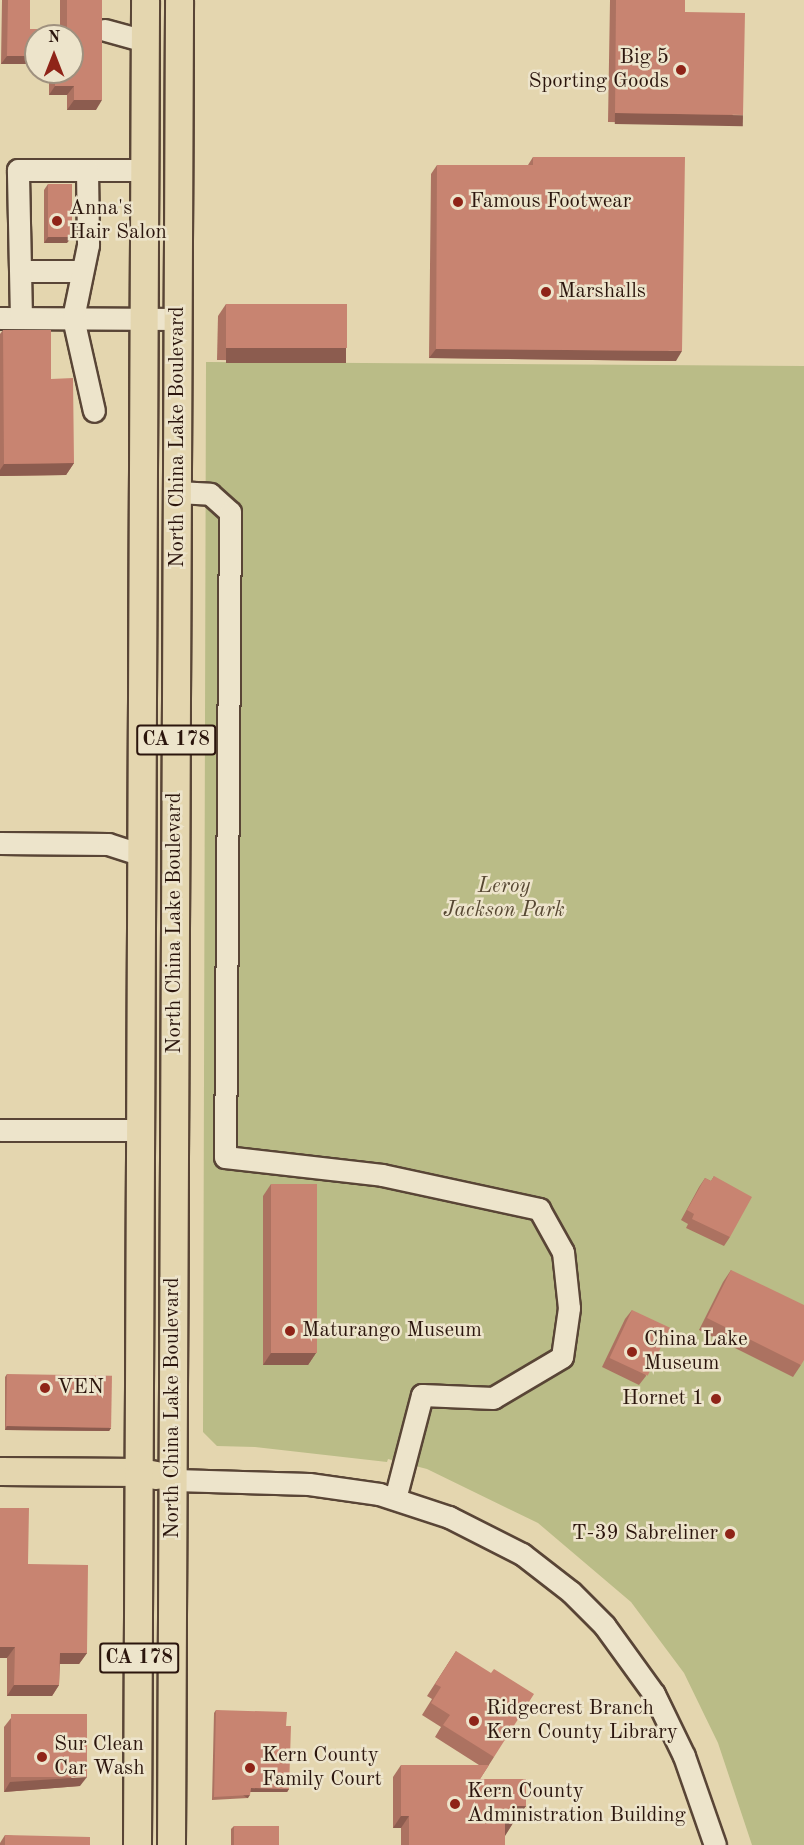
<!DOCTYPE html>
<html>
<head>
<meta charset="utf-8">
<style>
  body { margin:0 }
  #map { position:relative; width:804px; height:1845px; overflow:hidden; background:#e4d6af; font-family:"Old Standard TT",serif }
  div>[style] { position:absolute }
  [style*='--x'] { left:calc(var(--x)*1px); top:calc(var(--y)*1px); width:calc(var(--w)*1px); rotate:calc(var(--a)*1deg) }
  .green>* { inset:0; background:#babc87 }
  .roads { filter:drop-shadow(2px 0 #594536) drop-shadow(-2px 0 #594536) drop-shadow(0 2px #594536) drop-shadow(0 -2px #594536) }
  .minor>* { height:21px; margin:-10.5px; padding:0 10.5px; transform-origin:10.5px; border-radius:10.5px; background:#ede4cb }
  .major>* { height:27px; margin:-13.5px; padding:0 13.5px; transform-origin:13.5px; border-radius:13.5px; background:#e4d6af }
  .wall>* { inset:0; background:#ac7261 }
  .shaded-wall>* { inset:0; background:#8c5c4f; transform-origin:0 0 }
  .building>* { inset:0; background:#c88471; transform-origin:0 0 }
  .dots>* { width:16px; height:16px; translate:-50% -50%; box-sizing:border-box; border:3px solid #ede4cb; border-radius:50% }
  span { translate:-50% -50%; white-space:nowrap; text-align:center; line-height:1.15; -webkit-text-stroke:5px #ede4cb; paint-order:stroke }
  .shield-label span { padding:2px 4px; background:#ede4cb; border:2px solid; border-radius:4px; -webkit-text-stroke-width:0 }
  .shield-label { font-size:20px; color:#2b150d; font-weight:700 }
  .poi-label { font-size:21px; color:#2b150d }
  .right { translate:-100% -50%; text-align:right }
  .left { translate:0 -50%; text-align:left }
  .street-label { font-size:21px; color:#2b150d }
  .park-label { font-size:21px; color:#564732; font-style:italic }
  .north { position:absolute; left:24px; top:24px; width:60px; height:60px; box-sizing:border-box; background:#ede4cb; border:2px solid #9f917f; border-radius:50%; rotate:0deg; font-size:16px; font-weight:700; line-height:24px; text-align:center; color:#2b150d }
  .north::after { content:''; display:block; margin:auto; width:21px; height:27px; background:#8f2418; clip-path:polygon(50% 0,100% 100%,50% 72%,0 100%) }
</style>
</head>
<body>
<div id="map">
  <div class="green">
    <i style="clip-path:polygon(206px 362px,804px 366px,804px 1845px,752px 1845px,718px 1743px,684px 1673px,631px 1602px,538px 1523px,427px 1469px,388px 1459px,387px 1462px,255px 1447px,217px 1446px,203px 1432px)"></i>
  </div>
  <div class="roads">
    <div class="minor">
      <i style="--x:105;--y:30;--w:41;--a:15.4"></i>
      <i style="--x:87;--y:170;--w:57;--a:0"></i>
      <i style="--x:22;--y:271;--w:60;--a:0"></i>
      <i style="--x:0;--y:318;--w:178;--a:0.3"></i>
      <i style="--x:21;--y:318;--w:148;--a:-91.2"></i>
      <i style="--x:18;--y:170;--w:69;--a:0"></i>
      <i style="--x:87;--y:170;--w:75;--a:89.2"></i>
      <i style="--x:88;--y:245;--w:75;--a:101.6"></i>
      <i style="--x:73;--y:318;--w:95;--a:77.3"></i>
      <i style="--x:177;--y:492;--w:33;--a:3"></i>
      <i style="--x:210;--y:494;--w:27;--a:42"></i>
      <i style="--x:230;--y:512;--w:645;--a:90.44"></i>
      <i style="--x:225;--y:1157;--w:158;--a:6.5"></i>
      <i style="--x:382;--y:1175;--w:161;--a:12.2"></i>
      <i style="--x:539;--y:1209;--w:49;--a:60.8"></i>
      <i style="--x:563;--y:1252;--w:56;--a:83.9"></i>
      <i style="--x:569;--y:1308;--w:49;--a:98.1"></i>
      <i style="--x:562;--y:1357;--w:80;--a:149.3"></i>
      <i style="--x:493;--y:1398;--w:71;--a:-177.6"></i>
      <i style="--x:422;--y:1395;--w:107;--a:104.6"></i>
      <i style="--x:0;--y:843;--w:108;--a:0.5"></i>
      <i style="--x:108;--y:844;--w:35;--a:18"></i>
      <i style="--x:0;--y:1130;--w:140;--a:0"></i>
      <i style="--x:175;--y:1480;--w:134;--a:1.7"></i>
      <i style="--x:309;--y:1484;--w:71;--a:8.1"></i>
      <i style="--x:379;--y:1494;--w:74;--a:18.2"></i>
      <i style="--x:449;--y:1517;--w:82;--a:26.9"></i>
      <i style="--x:522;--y:1554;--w:62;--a:37.8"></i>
      <i style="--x:571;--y:1592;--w:47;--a:45"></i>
      <i style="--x:604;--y:1625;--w:85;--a:54.1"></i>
      <i style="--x:654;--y:1694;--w:69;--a:64.2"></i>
      <i style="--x:684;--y:1756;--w:94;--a:70.8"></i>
    </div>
    <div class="major">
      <i style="--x:0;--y:1471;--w:140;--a:0.4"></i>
      <i style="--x:140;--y:1472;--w:16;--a:11"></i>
      <i style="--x:137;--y:1845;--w:1845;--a:-89.75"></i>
      <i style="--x:171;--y:1845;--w:1845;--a:-89.75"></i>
    </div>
  </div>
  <div class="wall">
    <i style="clip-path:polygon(2px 0,30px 0,30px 29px,36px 57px,31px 64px,1px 64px)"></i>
    <i style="clip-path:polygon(60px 0,102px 0,96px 110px,67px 110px,67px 95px,49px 95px,49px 74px,50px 72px,72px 72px,72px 36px,60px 36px)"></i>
    <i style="clip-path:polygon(610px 0,685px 0,685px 12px,737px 124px,608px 122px)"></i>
    <i style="clip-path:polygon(533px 157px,676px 361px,429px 358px,431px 174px,437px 165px,528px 165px)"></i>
    <i style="clip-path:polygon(48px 184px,67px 243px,44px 243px,44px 190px)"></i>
    <i style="clip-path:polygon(226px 304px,338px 361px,217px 360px,218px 316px)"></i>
    <i style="clip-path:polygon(3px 330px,51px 379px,74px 463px,66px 475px,0 476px,0 334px)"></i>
    <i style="clip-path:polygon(714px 1176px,730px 1237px,724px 1246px,686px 1228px,688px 1224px,681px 1220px,699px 1187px,705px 1178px,711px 1181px)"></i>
    <i style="clip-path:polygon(271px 1184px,316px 1353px,308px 1365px,263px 1365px,263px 1196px)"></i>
    <i style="clip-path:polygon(731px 1270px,801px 1365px,793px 1377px,699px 1330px,723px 1282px)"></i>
    <i style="clip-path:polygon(632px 1310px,646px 1376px,639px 1385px,602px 1367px,625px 1319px)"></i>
    <i style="clip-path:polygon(7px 1374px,111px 1428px,109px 1431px,5px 1430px,5px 1377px)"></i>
    <i style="clip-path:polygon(28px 1564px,87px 1653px,79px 1664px,60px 1664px,59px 1685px,52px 1696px,7px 1696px,7px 1658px)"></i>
    <i style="clip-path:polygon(456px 1651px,494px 1757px,480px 1779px,526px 1806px,517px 1818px,513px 1818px,513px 1823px,505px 1835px,505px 1845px,401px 1845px,401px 1828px,393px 1828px,393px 1777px,401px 1765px,479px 1765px,435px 1737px,441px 1727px,422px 1715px,432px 1699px,427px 1696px)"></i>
    <i style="clip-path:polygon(216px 1710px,286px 1726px,289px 1789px,287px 1792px,250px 1792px,248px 1798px,212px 1800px,214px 1713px)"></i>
    <i style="clip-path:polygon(11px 1718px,80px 1786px,4px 1792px,4px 1727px)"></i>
    <i style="clip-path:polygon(234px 1826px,279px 1845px,231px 1845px,231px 1829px)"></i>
    <i style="clip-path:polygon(5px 1835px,90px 1845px,0 1845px,0 1843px)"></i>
  </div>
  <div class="shaded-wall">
    <i style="clip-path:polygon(7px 56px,36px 56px,31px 64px,1px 64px)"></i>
    <i style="clip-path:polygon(55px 86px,74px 86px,67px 95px,49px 95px)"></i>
    <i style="clip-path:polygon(74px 100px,102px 100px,96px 110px,67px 110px)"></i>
    <i style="left:615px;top:113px;width:128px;height:11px;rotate:1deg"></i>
    <i style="clip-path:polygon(48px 237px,72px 237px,67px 243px,44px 243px)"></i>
    <i style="left:226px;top:348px;width:120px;height:15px"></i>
    <i style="clip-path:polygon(436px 349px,682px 351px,676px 361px,429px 358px)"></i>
    <i style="clip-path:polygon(74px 463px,66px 475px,0 476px,0 470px,4px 464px)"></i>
    <i style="clip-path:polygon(271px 1353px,316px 1353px,308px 1365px,263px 1365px)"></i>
    <i style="clip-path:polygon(7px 1426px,111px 1428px,109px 1431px,5px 1430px)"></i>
    <i style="clip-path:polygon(0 1647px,15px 1647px,7px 1658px,0 1658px)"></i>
    <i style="clip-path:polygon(60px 1653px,87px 1653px,79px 1664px,52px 1664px)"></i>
    <i style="clip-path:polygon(14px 1685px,59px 1685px,52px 1696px,7px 1696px)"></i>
    <i style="clip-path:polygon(87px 1777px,80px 1786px,4px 1792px,10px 1782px)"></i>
    <i style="clip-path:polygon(251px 1788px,289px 1789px,287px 1792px,248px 1792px)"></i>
    <i style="left:250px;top:1795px;width:4px;height:36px;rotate:124deg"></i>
    <i style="clip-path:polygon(513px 1806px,526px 1806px,517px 1818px,505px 1818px)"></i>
    <i style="clip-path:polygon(401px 1816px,409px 1816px,401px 1828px,393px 1828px)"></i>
    <i style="clip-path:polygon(505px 1823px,513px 1823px,505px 1836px)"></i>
  </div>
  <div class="building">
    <i style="clip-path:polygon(8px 0,30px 0,30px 29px,37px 29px,36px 56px,7px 56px)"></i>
    <i style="clip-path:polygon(67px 0,102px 0,102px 100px,74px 100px,74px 86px,55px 86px,55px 72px,72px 72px,72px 36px,67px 36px)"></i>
    <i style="clip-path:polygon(616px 0,685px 0,685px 12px,745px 13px,743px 115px,615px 113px)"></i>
    <i style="clip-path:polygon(533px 157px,685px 157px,682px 351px,436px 349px,437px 165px,533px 165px)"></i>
    <i style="left:48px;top:184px;width:24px;height:53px"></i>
    <i style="left:226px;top:304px;width:121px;height:44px"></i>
    <i style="clip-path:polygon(3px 330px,51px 330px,51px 379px,73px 378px,74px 463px,4px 464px)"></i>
    <i style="clip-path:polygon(714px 1176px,752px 1197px,730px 1237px,692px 1219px,694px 1214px,687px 1210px,705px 1178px,711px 1181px)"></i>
    <i style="left:271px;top:1184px;width:46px;height:169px"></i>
    <i style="clip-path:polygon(731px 1270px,804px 1305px,804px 1360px,801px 1365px,707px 1318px)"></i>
    <i style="left:632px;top:1310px;width:42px;height:53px;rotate:25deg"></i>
    <i style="left:7px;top:1374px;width:105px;height:52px;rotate:1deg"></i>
    <i style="clip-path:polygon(0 1508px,29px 1508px,28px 1564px,88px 1565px,87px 1653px,60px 1653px,59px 1685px,14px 1685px,15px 1647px,0 1647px)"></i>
    <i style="clip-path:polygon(456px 1651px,491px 1673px,494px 1669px,534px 1694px,494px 1757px,443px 1725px,450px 1715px,431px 1703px,441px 1687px,435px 1684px)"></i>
    <i style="clip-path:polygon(216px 1710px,287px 1712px,286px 1726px,291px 1726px,289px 1789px,251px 1788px,250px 1795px,214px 1797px)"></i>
    <i style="left:87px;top:1714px;width:63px;height:76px;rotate:90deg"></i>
    <i style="clip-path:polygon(401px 1765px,489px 1765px,480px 1779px,526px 1779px,526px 1806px,513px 1806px,513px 1823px,505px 1823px,505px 1845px,409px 1845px,409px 1816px,401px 1816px)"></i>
    <i style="left:234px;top:1826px;width:45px;height:19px"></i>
    <i style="clip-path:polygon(5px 1835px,90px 1837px,90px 1845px,5px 1845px)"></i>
  </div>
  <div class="dots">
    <i style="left:681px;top:70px;background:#8f2418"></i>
    <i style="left:458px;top:202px;background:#8f2418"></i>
    <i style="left:57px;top:221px;background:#8f2418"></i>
    <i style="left:546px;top:292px;background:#8f2418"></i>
    <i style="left:290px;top:1331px;background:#8f2418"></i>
    <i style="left:632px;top:1352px;background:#8f2418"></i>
    <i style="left:45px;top:1388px;background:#8f2418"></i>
    <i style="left:716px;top:1399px;background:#8f2418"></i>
    <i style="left:730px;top:1534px;background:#8f2418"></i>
    <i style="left:474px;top:1721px;background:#8f2418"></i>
    <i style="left:42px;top:1757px;background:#8f2418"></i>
    <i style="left:250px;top:1768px;background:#8f2418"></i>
    <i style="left:455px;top:1804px;background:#8f2418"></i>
  </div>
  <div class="shield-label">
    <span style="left:176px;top:740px">CA 178</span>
    <span style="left:139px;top:1658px">CA 178</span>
  </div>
  <div class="poi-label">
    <span class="right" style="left:669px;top:70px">Big 5<br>Sporting Goods</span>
    <span class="left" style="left:470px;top:202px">Famous Footwear</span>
    <span class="left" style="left:69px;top:221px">Anna's<br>Hair Salon</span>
    <span class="left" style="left:558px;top:292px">Marshalls</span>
    <span class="left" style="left:302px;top:1331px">Maturango Museum</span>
    <span class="left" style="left:644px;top:1352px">China Lake<br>Museum</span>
    <span class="left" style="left:57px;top:1388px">VEN</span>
    <span class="right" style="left:704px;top:1399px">Hornet 1</span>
    <span class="right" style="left:718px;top:1534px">T-39 Sabreliner</span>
    <span class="left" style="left:486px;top:1721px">Ridgecrest Branch<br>Kern County Library</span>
    <span class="left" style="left:54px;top:1757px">Sur Clean<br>Car Wash</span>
    <span class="left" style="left:262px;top:1768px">Kern County<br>Family Court</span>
    <span class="left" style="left:467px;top:1804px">Kern County<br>Administration Building</span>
  </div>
  <div class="street-label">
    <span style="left:178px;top:437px;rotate:-90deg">North China Lake Boulevard</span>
    <span style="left:175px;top:923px;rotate:-90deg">North China Lake Boulevard</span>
    <span style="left:173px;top:1408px;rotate:-90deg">North China Lake Boulevard</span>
  </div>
  <div class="park-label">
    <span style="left:504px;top:899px">Leroy<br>Jackson Park</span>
  </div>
  <div class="north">N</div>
</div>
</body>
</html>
